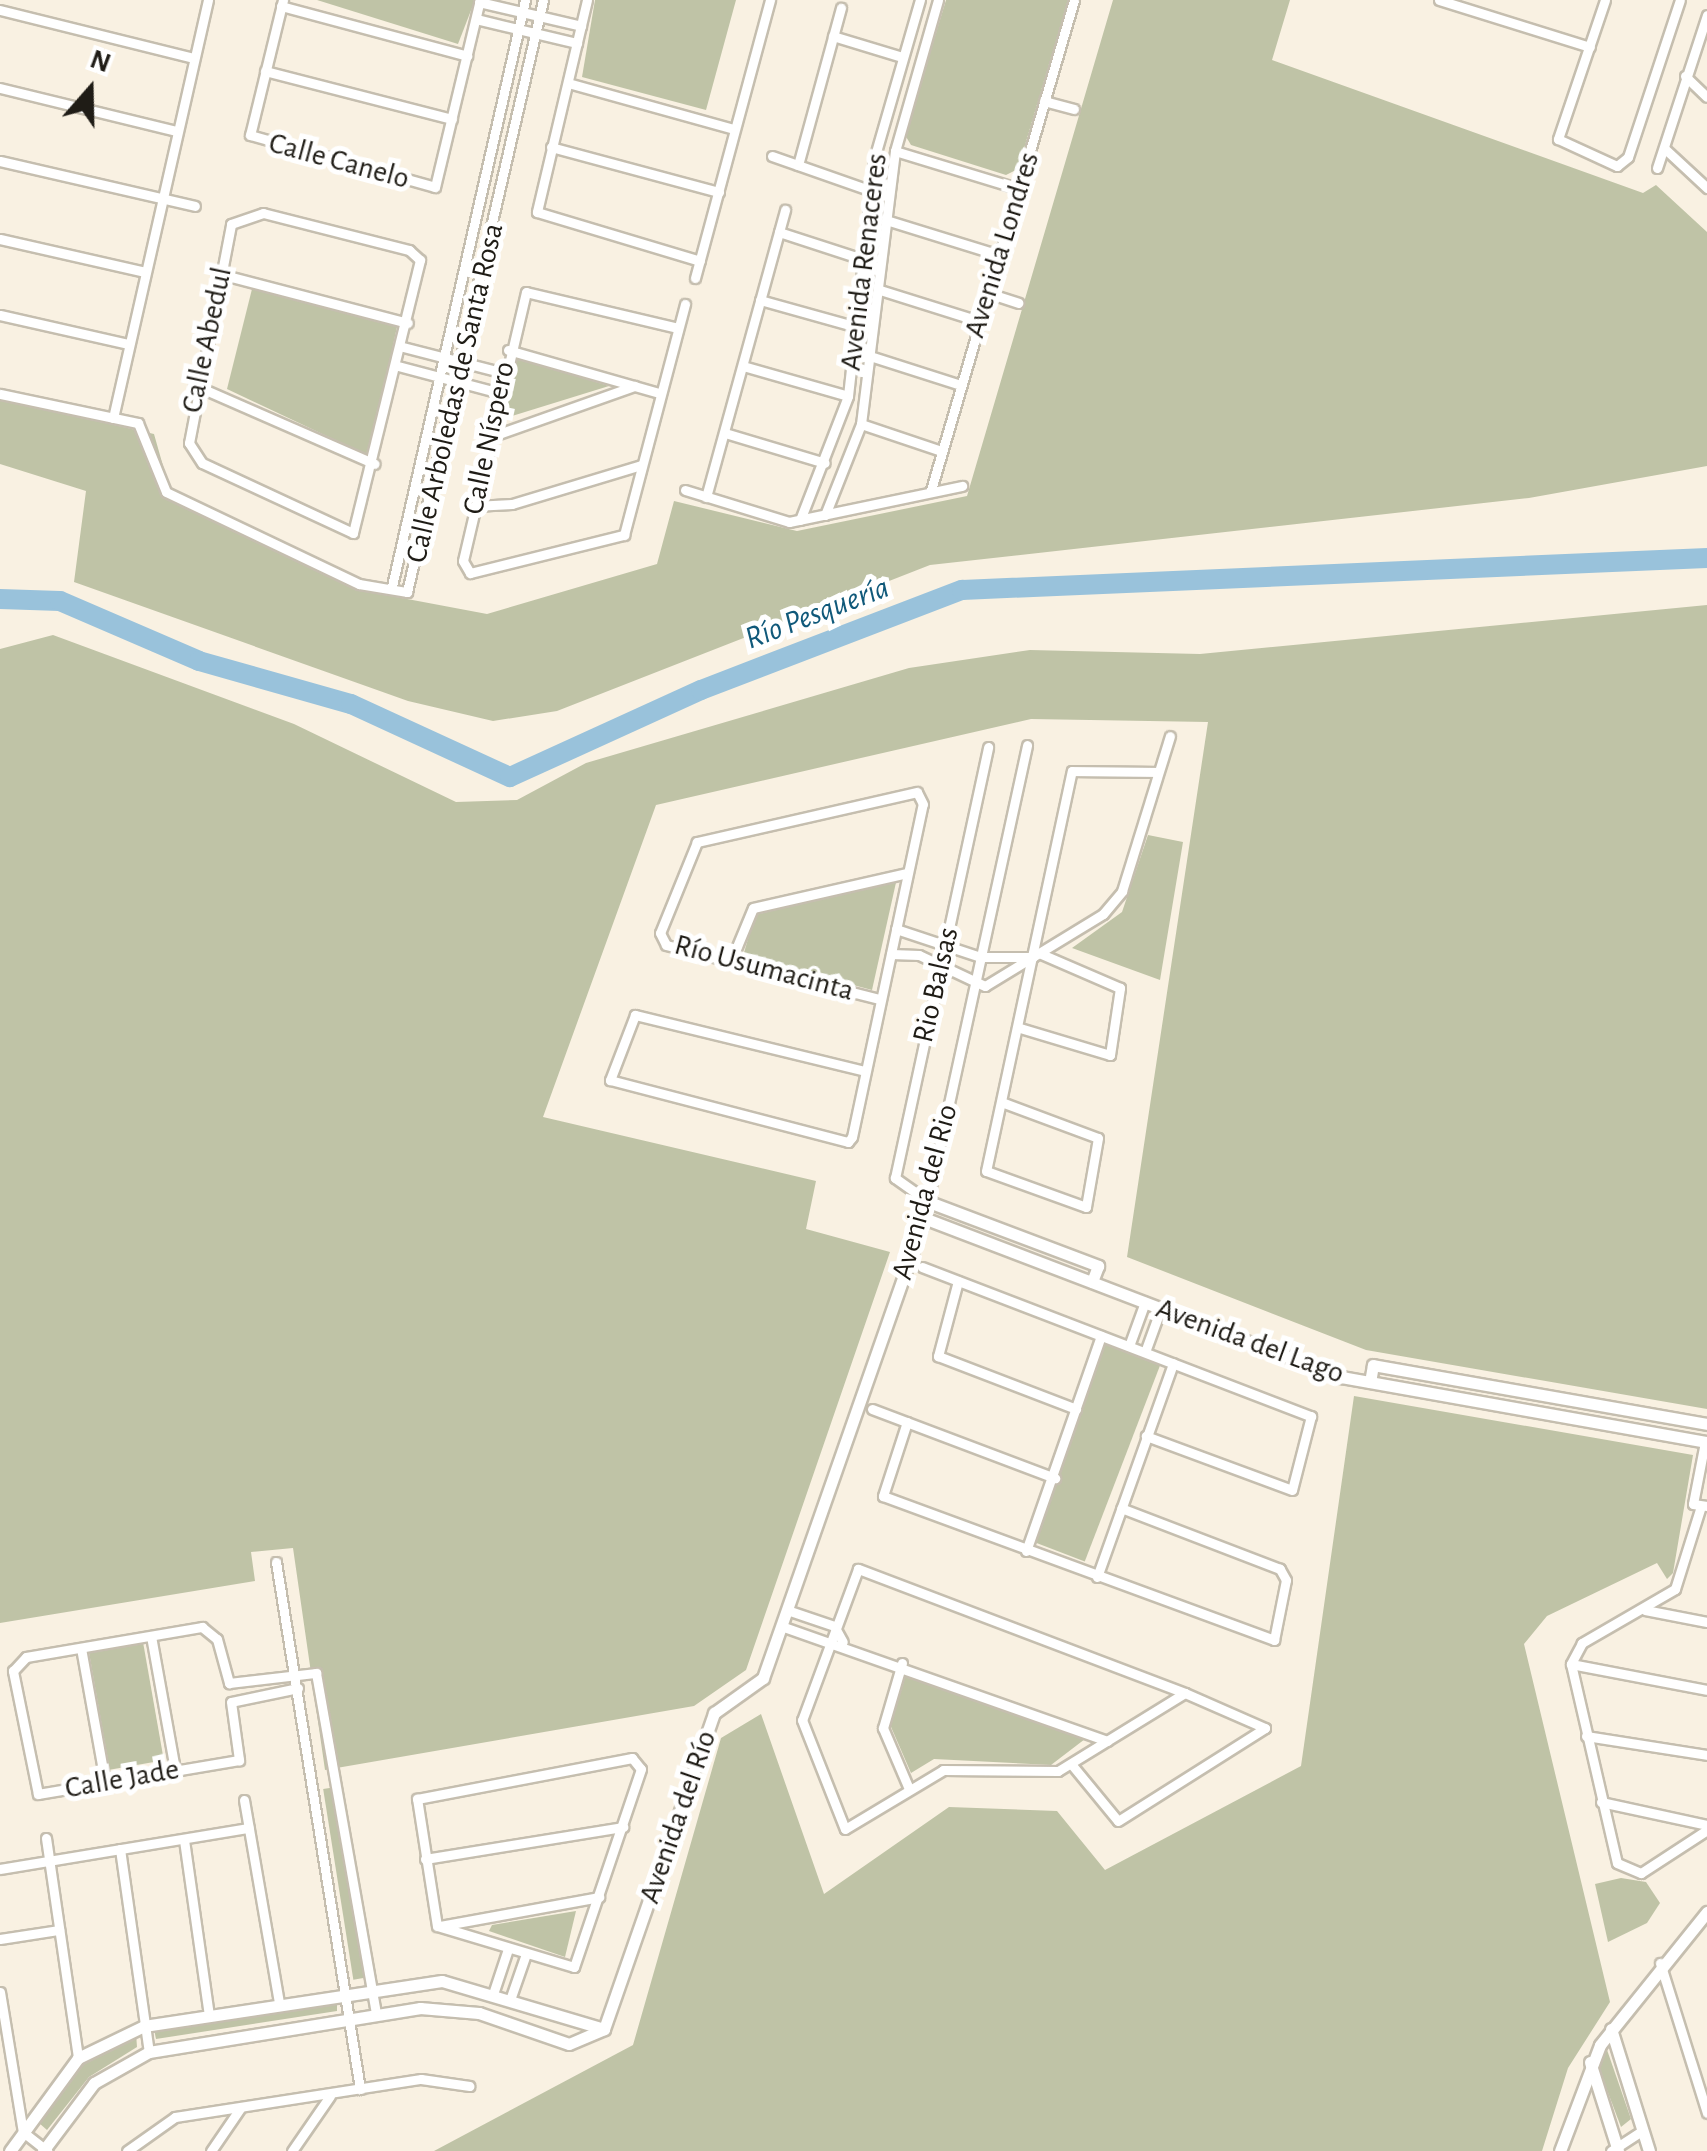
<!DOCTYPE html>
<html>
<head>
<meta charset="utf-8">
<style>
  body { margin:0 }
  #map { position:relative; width:1707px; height:2151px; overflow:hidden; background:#f9f1e2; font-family:"Alegreya Sans",sans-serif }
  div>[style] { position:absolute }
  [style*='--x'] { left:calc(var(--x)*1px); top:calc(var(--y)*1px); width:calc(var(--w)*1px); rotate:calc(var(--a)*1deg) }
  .green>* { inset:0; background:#bfc3a6; transform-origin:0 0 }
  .river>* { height:20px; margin:-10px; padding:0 10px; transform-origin:10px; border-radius:10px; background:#99c2db }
  .roads { filter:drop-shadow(2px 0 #c5beaf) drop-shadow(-2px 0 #c5beaf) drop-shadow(0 2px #c5beaf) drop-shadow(0 -2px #c5beaf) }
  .minor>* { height:9px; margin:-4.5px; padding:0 4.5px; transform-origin:4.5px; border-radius:4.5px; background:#fff }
  .tertiary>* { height:11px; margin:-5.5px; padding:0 5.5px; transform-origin:5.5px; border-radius:5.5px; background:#fff }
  span { translate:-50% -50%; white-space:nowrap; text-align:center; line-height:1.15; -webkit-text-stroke:10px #fff; paint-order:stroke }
  .street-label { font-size:30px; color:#1f1c16 }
  .water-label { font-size:32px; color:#10597a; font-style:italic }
  .north { position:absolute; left:40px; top:40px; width:100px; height:100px; -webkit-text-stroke:8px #fff; paint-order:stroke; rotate:20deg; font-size:28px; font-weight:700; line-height:40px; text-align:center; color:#1f1c16 }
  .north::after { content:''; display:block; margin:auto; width:35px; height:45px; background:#1f1c16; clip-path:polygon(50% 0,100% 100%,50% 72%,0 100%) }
</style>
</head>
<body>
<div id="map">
  <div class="green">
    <i style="clip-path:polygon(317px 0,475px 0,458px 44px)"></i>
    <i style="clip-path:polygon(595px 0,736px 0,706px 110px,582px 77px)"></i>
    <i style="clip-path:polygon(946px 0,1068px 0,1018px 169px,1006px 175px,911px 145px,905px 135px)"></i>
    <i style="clip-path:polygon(1113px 0,1290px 0,1272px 60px,1643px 193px,1656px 185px,1707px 232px,1707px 466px,1529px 498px,930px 565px,557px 711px,493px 721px,408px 701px,74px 582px,86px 491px,0 464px,0 399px,154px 434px,169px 487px,386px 595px,487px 614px,657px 564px,674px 501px,797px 531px,967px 496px)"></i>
    <i style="clip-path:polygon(252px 289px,397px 327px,369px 456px,227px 389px)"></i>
    <i style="clip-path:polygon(515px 357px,609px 386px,502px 419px)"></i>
    <i style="clip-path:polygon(1707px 605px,1707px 1409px,1366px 1350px,1127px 1257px,1208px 722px,1031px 719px,656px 805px,543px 1117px,816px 1181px,806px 1229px,890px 1252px,746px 1670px,694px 1706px,325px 1770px,293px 1548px,251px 1552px,255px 1581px,0 1623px,0 649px,53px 635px,294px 724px,456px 802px,517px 800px,586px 763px,909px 668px,1030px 650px,1200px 654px)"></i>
    <i style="clip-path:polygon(1148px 835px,1183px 842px,1160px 980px,1072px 948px,1122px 912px)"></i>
    <i style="clip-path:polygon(897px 878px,872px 990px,743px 956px,755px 915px)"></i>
    <i style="left:1104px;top:1344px;width:60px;height:210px;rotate:21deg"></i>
    <i style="clip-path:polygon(1354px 1396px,1693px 1455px,1673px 1573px,1667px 1579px,1657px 1563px,1547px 1616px,1524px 1644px,1610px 2002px,1568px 2068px,1542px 2151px,434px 2151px,633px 2045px,721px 1738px,761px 1714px,824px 1894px,949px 1807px,1057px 1811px,1105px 1870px,1301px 1766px)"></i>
    <i style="left:143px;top:1642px;width:120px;height:55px;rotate:80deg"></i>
    <i style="clip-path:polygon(906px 1670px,1085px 1739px,1051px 1765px,934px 1759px,911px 1773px,888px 1720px)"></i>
    <i style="left:336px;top:1787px;width:193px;height:13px;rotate:81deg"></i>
    <i style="clip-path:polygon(1621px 1878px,1646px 1882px,1660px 1903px,1647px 1923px,1608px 1942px,1595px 1884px)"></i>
    <i style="clip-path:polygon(576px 1911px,565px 1957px,489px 1931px,492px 1925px)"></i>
    <i style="clip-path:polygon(337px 1997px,337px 2011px,156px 2039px,154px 2029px)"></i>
    <i style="clip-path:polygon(136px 2033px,137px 2047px,89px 2077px,47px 2130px,39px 2123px,82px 2062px)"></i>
    <i style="clip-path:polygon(1605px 2044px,1631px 2119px,1621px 2127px,1596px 2061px)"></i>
  </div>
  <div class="river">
    <i style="--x:0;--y:599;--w:60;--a:1.9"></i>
    <i style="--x:60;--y:601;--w:151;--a:23.3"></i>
    <i style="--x:199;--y:661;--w:158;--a:15.8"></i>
    <i style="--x:351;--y:704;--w:175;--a:24.7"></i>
    <i style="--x:510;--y:777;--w:210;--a:-24.5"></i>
    <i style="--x:701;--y:690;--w:280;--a:-21"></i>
    <i style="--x:962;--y:590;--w:746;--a:-2.46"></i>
  </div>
  <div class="roads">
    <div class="minor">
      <i style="--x:283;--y:0;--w:139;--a:103.7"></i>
      <i style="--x:250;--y:135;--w:192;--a:15.7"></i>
      <i style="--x:435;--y:187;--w:192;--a:-76.5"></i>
      <i style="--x:587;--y:0;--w:218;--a:103.3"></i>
      <i style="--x:537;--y:212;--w:170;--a:16.7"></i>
      <i style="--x:1439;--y:0;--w:158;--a:17.3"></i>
      <i style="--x:1605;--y:0;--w:147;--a:108.7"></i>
      <i style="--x:1558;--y:139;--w:65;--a:24.6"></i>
      <i style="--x:1617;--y:166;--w:14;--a:-39"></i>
      <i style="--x:1628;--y:157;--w:165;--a:-71.7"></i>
      <i style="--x:479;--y:2;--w:105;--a:13.2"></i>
      <i style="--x:281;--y:6;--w:193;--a:15"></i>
      <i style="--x:0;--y:10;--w:200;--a:13.9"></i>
      <i style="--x:476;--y:19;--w:104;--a:13.4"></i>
      <i style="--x:833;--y:36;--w:69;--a:16.9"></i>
      <i style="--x:265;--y:71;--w:193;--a:14.4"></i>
      <i style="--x:1685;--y:76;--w:30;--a:44"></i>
      <i style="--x:568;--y:83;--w:172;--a:15.5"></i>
      <i style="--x:0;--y:88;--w:182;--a:13.7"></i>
      <i style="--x:1044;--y:101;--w:31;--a:15"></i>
      <i style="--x:551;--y:147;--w:174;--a:15"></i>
      <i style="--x:1664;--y:148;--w:59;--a:42.9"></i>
      <i style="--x:895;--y:151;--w:131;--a:16.9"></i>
      <i style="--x:772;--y:156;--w:124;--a:19.3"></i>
      <i style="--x:0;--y:161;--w:200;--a:13"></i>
      <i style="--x:798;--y:165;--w:163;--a:-74.7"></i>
      <i style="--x:1657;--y:168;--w:161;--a:-71.9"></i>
      <i style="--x:263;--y:213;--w:151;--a:14.2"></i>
      <i style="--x:409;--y:250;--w:15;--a:42"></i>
      <i style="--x:420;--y:260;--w:281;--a:103.8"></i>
      <i style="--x:353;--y:533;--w:166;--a:-155.1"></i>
      <i style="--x:202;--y:463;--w:24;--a:-123"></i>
      <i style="--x:189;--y:443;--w:223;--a:-79.1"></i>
      <i style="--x:231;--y:224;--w:34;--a:-19"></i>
      <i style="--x:886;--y:220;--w:118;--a:17.2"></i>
      <i style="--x:779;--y:232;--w:87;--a:18"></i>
      <i style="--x:0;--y:239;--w:149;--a:12.8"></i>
      <i style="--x:220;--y:274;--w:194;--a:14.6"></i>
      <i style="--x:695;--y:278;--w:288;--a:-74.9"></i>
      <i style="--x:880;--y:290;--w:104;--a:17.4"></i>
      <i style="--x:988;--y:293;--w:32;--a:18"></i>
      <i style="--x:760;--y:300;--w:101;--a:15.6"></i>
      <i style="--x:0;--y:315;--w:132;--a:12.7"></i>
      <i style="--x:678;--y:328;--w:156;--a:-166.7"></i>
      <i style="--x:526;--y:292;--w:276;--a:103.2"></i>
      <i style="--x:463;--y:561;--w:14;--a:60"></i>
      <i style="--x:470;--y:573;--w:159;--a:-13.9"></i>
      <i style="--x:624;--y:535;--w:239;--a:-75.2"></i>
      <i style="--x:403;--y:347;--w:104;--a:14.4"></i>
      <i style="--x:508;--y:350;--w:157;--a:15.9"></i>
      <i style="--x:873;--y:357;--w:92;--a:17.7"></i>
      <i style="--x:398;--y:366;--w:106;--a:14.8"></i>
      <i style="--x:743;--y:366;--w:109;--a:15.9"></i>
      <i style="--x:194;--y:385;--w:197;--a:23.6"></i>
      <i style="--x:0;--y:394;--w:141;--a:11.9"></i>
      <i style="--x:138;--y:423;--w:74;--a:67.9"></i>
      <i style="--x:166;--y:492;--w:214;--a:25.5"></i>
      <i style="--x:359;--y:584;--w:49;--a:9.5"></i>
      <i style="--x:407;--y:592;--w:607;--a:-77.06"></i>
      <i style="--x:113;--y:418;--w:429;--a:-77.2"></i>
      <i style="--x:861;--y:424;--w:84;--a:18.6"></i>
      <i style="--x:725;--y:433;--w:104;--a:16.7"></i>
      <i style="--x:490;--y:437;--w:153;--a:-19.5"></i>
      <i style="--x:685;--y:490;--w:109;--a:17.1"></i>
      <i style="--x:789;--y:522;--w:177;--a:-11.8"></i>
      <i style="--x:931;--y:490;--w:510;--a:-73.73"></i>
      <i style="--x:706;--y:497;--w:298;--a:-74.6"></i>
      <i style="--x:474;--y:506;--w:38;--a:-3"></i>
      <i style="--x:512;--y:504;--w:135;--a:-16.8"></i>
      <i style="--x:825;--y:515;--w:98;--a:-68.4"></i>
      <i style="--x:861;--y:424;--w:275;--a:-82.9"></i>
      <i style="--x:895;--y:151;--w:157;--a:-74.1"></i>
      <i style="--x:800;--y:520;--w:133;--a:-68.8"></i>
      <i style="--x:848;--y:396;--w:238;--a:-83.7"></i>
      <i style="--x:874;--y:159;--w:166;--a:-73.9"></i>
      <i style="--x:392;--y:586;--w:601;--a:-77.21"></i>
      <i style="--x:896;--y:929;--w:89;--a:18.4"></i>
      <i style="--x:980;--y:957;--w:53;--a:0"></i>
      <i style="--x:891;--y:954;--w:28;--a:2"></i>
      <i style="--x:919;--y:955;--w:73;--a:25.2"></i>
      <i style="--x:985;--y:986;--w:138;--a:-31.4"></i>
      <i style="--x:1103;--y:914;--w:30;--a:-50"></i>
      <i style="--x:1122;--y:891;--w:162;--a:-72.8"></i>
      <i style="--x:731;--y:961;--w:57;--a:-67.5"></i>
      <i style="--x:753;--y:908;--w:158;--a:-12.8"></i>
      <i style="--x:1020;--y:1028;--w:94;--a:16.7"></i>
      <i style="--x:1110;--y:1055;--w:68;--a:-81.5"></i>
      <i style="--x:1120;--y:988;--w:86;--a:-156.7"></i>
      <i style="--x:865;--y:1071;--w:237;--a:-166.3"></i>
      <i style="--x:635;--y:1015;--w:70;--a:111"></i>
      <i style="--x:610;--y:1080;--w:246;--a:14.6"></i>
      <i style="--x:848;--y:1142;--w:6;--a:-51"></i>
      <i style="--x:852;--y:1137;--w:340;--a:-78"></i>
      <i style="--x:923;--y:804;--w:13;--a:-117"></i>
      <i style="--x:917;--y:792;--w:226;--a:167.2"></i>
      <i style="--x:697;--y:842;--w:98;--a:112.1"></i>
      <i style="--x:660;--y:933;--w:13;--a:63"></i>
      <i style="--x:666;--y:945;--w:221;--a:14.2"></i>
      <i style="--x:1004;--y:1103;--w:100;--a:20.4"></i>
      <i style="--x:1098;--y:1138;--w:70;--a:99.9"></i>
      <i style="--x:1086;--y:1207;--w:106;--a:-160.2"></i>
      <i style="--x:986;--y:1171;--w:409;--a:-77.9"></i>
      <i style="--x:1072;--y:771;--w:85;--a:0.7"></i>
      <i style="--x:929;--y:1202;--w:42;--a:-144.8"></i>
      <i style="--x:895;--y:1178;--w:441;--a:-77.8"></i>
      <i style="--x:924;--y:1218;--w:484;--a:-77.7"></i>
      <i style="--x:922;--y:1267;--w:417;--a:21"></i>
      <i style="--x:1311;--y:1416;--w:76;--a:104.4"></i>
      <i style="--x:1292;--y:1490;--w:156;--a:-159.7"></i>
      <i style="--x:958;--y:1281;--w:78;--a:104.9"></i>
      <i style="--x:938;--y:1356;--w:148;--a:21"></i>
      <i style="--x:1129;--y:1346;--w:47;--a:-70"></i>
      <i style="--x:1145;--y:1352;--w:47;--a:-70"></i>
      <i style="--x:872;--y:1409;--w:196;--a:20.7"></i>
      <i style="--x:907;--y:1422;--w:78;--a:108"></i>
      <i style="--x:883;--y:1496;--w:417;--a:20.2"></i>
      <i style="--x:1274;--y:1640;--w:61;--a:-78.7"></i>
      <i style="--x:1286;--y:1580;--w:13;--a:-119"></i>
      <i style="--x:1280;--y:1569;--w:170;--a:-159"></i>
      <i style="--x:1705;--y:1442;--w:63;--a:101"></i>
      <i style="--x:1693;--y:1504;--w:14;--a:8"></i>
      <i style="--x:1701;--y:1506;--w:87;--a:107.4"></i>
      <i style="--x:1675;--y:1589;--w:108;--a:149.9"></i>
      <i style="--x:1582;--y:1643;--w:24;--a:118"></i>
      <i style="--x:1571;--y:1664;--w:204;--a:77"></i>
      <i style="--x:1617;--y:1863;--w:26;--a:23"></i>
      <i style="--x:1641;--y:1873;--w:79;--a:-33.1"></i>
      <i style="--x:1026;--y:1551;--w:228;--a:-70.8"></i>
      <i style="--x:276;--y:1562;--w:534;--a:80.94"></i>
      <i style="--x:1097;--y:1577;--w:227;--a:-70.4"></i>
      <i style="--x:787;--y:1610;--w:50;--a:18.8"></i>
      <i style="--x:834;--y:1626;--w:18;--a:61"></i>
      <i style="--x:1645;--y:1610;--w:63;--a:11"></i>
      <i style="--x:781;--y:1626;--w:346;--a:19.4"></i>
      <i style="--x:151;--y:1636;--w:136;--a:79.8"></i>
      <i style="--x:81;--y:1648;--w:136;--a:79.8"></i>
      <i style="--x:902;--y:1663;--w:68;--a:106.3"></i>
      <i style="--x:883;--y:1728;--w:66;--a:66.9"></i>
      <i style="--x:1571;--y:1664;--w:138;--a:10.8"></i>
      <i style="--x:298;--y:1688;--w:68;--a:168.2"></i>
      <i style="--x:231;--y:1702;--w:59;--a:82.1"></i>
      <i style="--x:239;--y:1760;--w:204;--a:170.4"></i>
      <i style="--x:38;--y:1794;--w:126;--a:-101.5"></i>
      <i style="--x:13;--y:1671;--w:19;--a:-47"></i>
      <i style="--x:26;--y:1657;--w:179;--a:-9.7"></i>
      <i style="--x:202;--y:1627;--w:19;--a:39"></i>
      <i style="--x:217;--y:1639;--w:46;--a:74.7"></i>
      <i style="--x:229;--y:1683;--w:88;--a:-6.6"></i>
      <i style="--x:316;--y:1673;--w:347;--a:80"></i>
      <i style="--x:1586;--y:1736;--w:122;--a:8.9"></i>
      <i style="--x:632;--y:1758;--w:14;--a:51"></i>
      <i style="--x:641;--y:1769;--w:209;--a:108.7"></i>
      <i style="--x:574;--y:1967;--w:143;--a:-163.3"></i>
      <i style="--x:437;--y:1926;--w:129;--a:-98.9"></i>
      <i style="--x:417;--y:1799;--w:219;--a:-10.8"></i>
      <i style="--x:1072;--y:1765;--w:72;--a:50.6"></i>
      <i style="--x:1118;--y:1821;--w:174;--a:-32.3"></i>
      <i style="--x:1265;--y:1728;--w:87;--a:-156.4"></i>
      <i style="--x:1185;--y:1693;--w:350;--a:-159.2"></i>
      <i style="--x:858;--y:1569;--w:161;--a:110.3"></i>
      <i style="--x:802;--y:1720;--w:117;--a:68.5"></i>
      <i style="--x:845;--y:1829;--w:114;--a:-31"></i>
      <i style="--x:943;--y:1770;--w:115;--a:0.5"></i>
      <i style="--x:1058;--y:1771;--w:149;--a:-31.6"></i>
      <i style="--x:244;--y:1800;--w:206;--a:80.2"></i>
      <i style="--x:1601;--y:1802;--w:108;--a:12.2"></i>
      <i style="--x:46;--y:1838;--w:222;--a:81.7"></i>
      <i style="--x:184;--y:1840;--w:177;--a:81.9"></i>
      <i style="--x:120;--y:1849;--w:205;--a:81.9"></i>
      <i style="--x:425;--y:1859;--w:201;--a:-9.2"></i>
      <i style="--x:0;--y:1869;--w:252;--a:-9.4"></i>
      <i style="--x:440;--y:1926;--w:162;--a:-10.3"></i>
      <i style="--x:0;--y:1939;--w:60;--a:-8.7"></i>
      <i style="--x:1660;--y:1963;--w:157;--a:72.6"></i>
      <i style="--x:494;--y:1991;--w:44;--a:-71.6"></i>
      <i style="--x:0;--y:1992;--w:142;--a:80.7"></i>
      <i style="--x:23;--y:2132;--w:31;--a:38"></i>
      <i style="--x:511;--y:1997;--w:46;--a:-70.8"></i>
      <i style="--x:127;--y:2151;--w:59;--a:-35.3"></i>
      <i style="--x:175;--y:2117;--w:249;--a:-8.8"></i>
      <i style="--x:421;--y:2079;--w:49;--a:8.3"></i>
      <i style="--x:211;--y:2151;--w:53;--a:-55.7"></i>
      <i style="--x:292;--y:2151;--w:67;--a:-55.4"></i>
      <i style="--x:1611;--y:2151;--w:37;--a:-33"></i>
    </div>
    <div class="tertiary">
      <i style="--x:929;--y:1202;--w:181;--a:20.7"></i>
      <i style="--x:1098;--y:1266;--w:17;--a:111"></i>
      <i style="--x:1370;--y:1382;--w:17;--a:-80"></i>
      <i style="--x:1373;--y:1365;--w:339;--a:10"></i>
      <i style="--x:604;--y:2029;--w:335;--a:-70.8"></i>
      <i style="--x:714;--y:1713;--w:60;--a:-35.5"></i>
      <i style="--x:763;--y:1678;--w:487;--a:-70.7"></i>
      <i style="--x:924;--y:1218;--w:446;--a:20.9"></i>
      <i style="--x:1341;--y:1377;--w:372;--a:10.1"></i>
      <i style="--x:1611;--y:2029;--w:128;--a:72.7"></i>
      <i style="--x:1590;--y:2062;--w:93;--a:72.5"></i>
      <i style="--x:10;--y:2151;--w:115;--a:-53.8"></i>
      <i style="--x:78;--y:2058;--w:73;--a:-25.9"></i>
      <i style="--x:144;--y:2026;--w:301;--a:-8.6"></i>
      <i style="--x:442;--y:1981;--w:169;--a:16.5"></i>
      <i style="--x:43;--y:2151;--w:85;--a:-53.1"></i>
      <i style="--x:94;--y:2083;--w:63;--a:-29.4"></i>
      <i style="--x:149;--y:2052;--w:275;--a:-9.2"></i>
      <i style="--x:420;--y:2008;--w:59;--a:4.8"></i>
      <i style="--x:479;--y:2013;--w:95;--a:19"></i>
      <i style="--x:569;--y:2044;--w:38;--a:-23"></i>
      <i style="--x:1560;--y:2151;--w:113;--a:-69.3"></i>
      <i style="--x:1600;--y:2045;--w:171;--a:-51.2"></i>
    </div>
  </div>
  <div class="street-label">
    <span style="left:339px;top:161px;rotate:15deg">Calle Canelo</span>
    <span style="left:1002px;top:245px;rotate:-73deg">Avenida Londres</span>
    <span style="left:864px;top:262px;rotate:-83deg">Avenida Renaceres</span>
    <span style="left:207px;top:340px;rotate:-78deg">Calle Abedul</span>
    <span style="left:455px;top:393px;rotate:-77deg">Calle Arboledas de Santa Rosa</span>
    <span style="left:489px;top:438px;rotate:-78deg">Calle Níspero</span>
    <span style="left:764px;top:968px;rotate:15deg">Río Usumacinta</span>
    <span style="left:936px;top:985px;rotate:-77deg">Rio Balsas</span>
    <span style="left:925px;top:1192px;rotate:-75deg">Avenida del Rio</span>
    <span style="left:1250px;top:1341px;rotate:20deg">Avenida del Lago</span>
    <span style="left:122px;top:1779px;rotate:-10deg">Calle Jade</span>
    <span style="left:678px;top:1817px;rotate:-71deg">Avenida del Río</span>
  </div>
  <div class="water-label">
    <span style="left:817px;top:613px;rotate:-21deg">Río Pesquería</span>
  </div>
  <div class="north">N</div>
</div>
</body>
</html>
